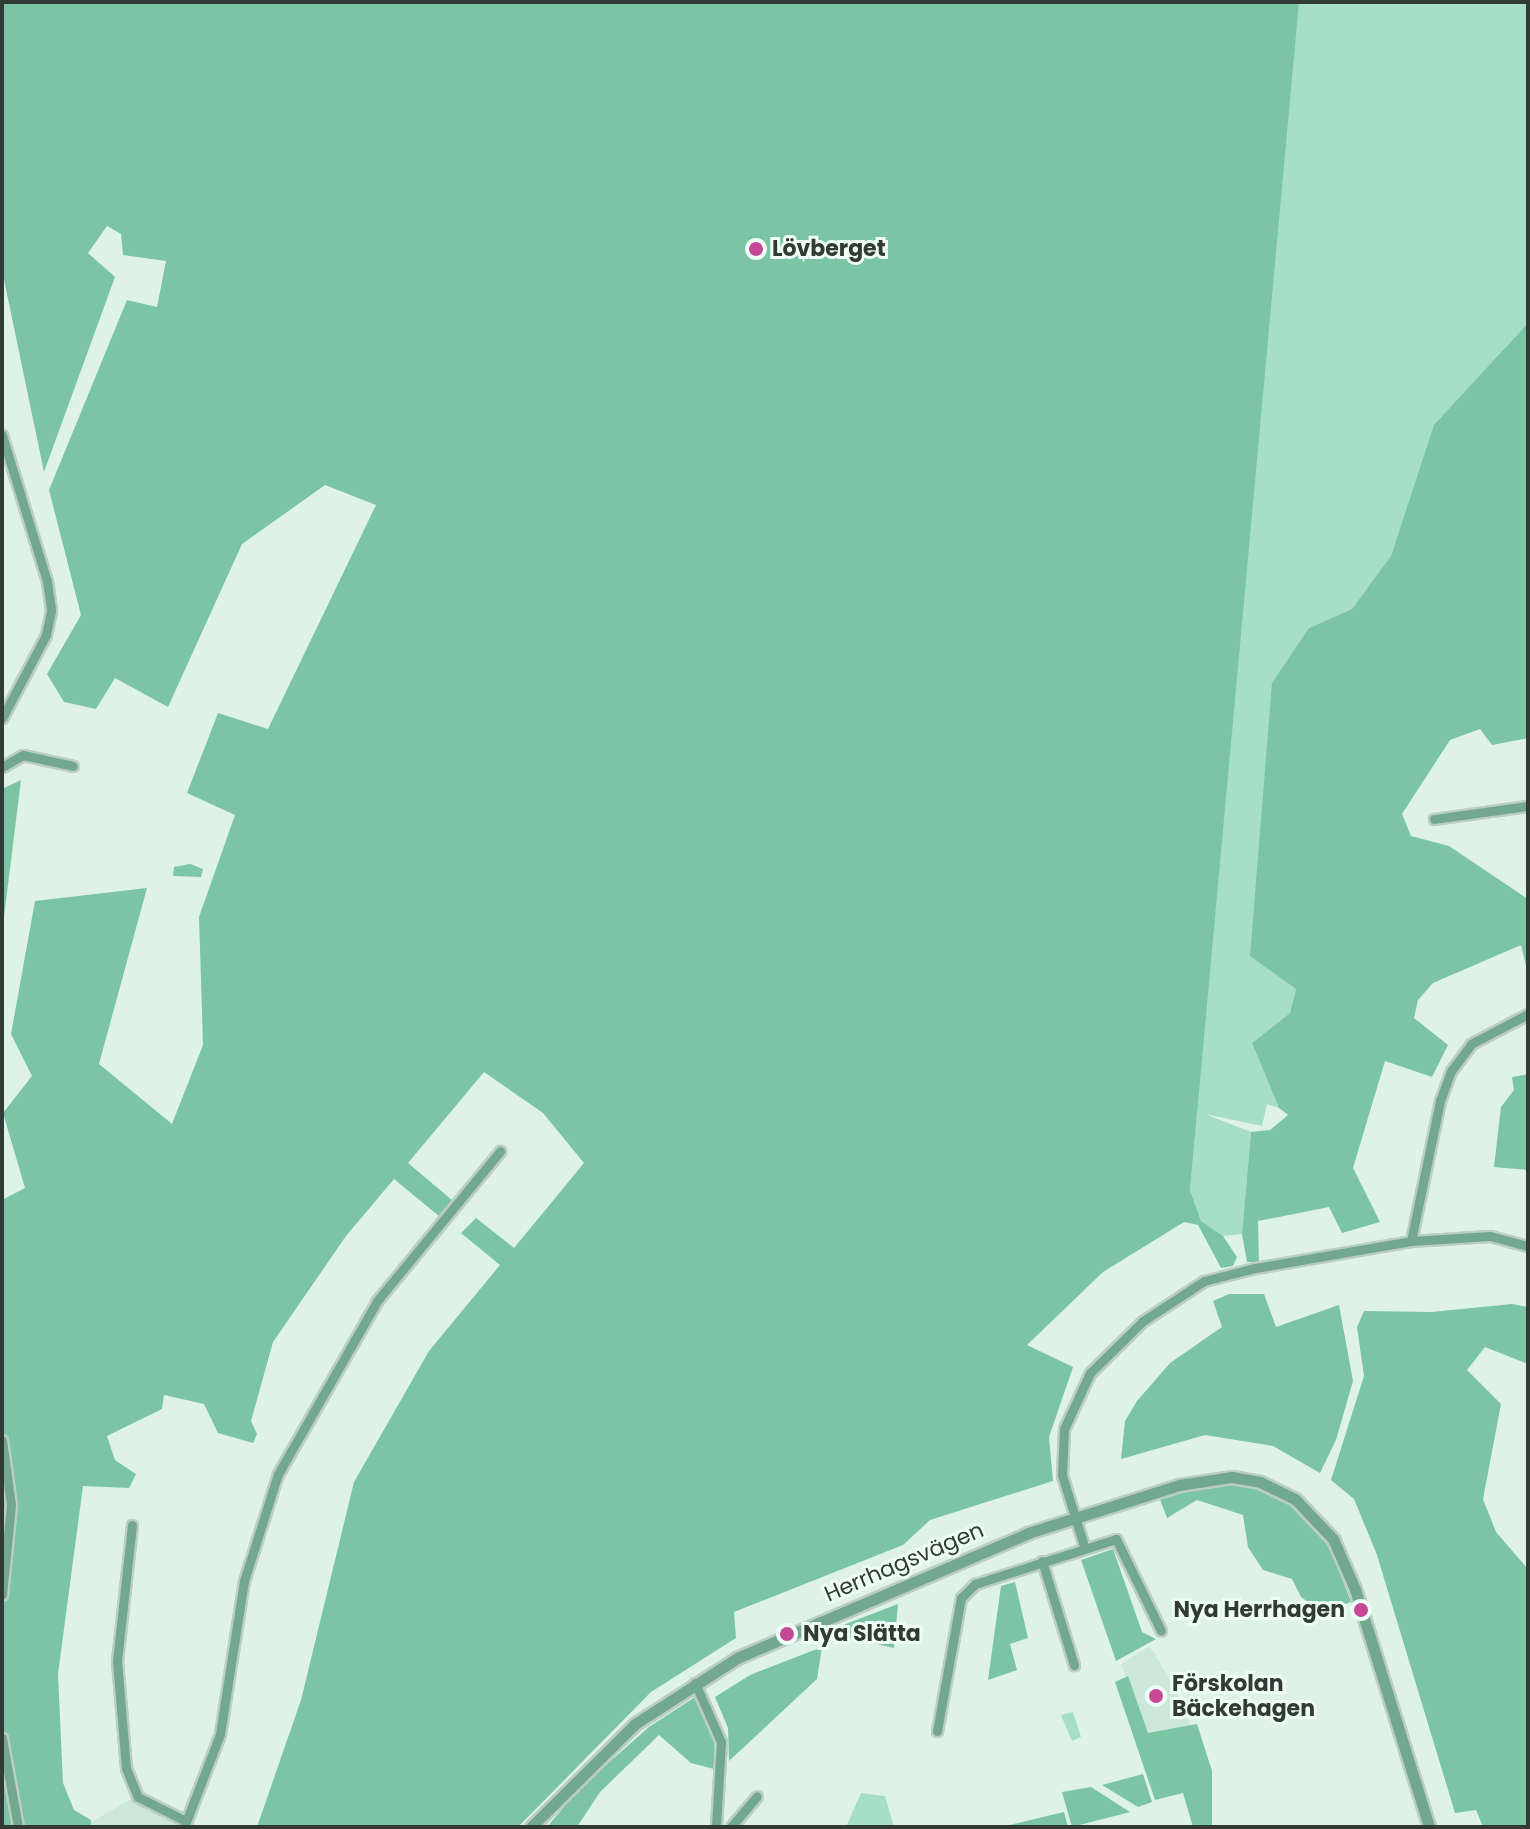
<!DOCTYPE html>
<html>
<head>
<meta charset="utf-8">
<style>
  body { margin:0 }
  #map { position:relative; width:1530px; height:1829px; overflow:hidden; background:#def2e8; font-family:Poppins,sans-serif }
  div>[style] { position:absolute }
  [style*='--x'] { left:calc(var(--x)*1px); top:calc(var(--y)*1px); width:calc(var(--w)*1px); rotate:calc(var(--a)*1deg) }
  .built>* { inset:0; background:#cce7db }
  .green>* { inset:0; background:#a7dec6 }
  .forest>* { inset:0; background:#7bc5a5 }
  .water>* { inset:0; background:#7dc7a8 }
  .roads { filter:drop-shadow(2px 0 #bccdc4) drop-shadow(-2px 0 #bccdc4) drop-shadow(0 2px #bccdc4) drop-shadow(0 -2px #bccdc4) }
  .minor>* { height:9px; margin:-4.5px; padding:0 4.5px; transform-origin:4.5px; border-radius:4.5px; background:#72a890 }
  .tertiary>* { height:11px; margin:-5.5px; padding:0 5.5px; transform-origin:5.5px; border-radius:5.5px; background:#72a890 }
  .dots>* { width:22px; height:22px; translate:-50% -50%; box-sizing:border-box; border:4px solid #eefef6; border-radius:50% }
  span { translate:-50% -50%; white-space:nowrap; text-align:center; line-height:1.15; -webkit-text-stroke:6px #eefef6; paint-order:stroke }
  .poi-label { font-size:22px; color:#323a36; font-weight:700 }
  .left { translate:0 -50%; text-align:left }
  .right { translate:-100% -50%; text-align:right }
  .street-label { font-size:22px; color:#323a36 }
  .frame { position:absolute; inset:0; border:4px solid #323a36; pointer-events:none }
</style>
</head>
<body>
<div id="map">
  <div class="built">
    <i style="clip-path:polygon(1150px 1646px,1174px 1687px,1194px 1734px,1151px 1744px,1121px 1664px)"></i>
    <i style="clip-path:polygon(133px 1798px,179px 1827px,83px 1827px)"></i>
  </div>
  <div class="green">
    <i style="clip-path:polygon(1299px 2px,1528px 2px,1528px 323px,1435px 425px,1391px 556px,1372px 583px,1352px 609px,1309px 628px,1296px 989px,1290px 1013px,1252px 1043px,1279px 1108px,1267px 1104px,1262px 1126px,1205px 1114px,1251px 1132px,1242px 1234px,1223px 1236px,1201px 1221px,1190px 1190px,1197px 1112px,1107px 1095px)"></i>
    <i style="clip-path:polygon(1073px 1712px,1081px 1737px,1072px 1741px,1061px 1715px)"></i>
    <i style="clip-path:polygon(861px 1793px,885px 1796px,894px 1827px,846px 1827px)"></i>
  </div>
  <div class="forest">
    <i style="clip-path:polygon(2px 2px,1299px 2px,1190px 1190px,1201px 1221px,1223px 1236px,1237px 1257px,1233px 1266px,1221px 1268px,1198px 1225px,1184px 1222px,1103px 1272px,1027px 1345px,1073px 1367px,1049px 1437px,1053px 1481px,930px 1520px,903px 1545px,734px 1612px,736px 1638px,651px 1692px,518px 1827px,257px 1827px,301px 1700px,354px 1482px,429px 1351px,500px 1265px,461px 1233px,476px 1218px,514px 1248px,584px 1163px,543px 1113px,484px 1072px,408px 1163px,452px 1200px,440px 1217px,394px 1179px,346px 1236px,273px 1342px,251px 1421px,257px 1434px,253px 1443px,218px 1433px,204px 1404px,164px 1395px,162px 1409px,107px 1436px,115px 1460px,136px 1474px,129px 1488px,83px 1486px,58px 1674px,63px 1783px,74px 1810px,91px 1820px,91px 1827px,2px 1827px,2px 1200px,25px 1188px,3px 1113px,32px 1076px,11px 1034px,35px 901px,147px 888px,99px 1064px,172px 1124px,203px 1045px,199px 917px,235px 815px,187px 793px,218px 713px,268px 729px,376px 505px,325px 485px,242px 544px,168px 707px,115px 678px,96px 709px,64px 702px,47px 674px,81px 615px,49px 490px,127px 300px,157px 307px,166px 261px,123px 255px,121px 234px,107px 226px,88px 253px,115px 277px,44px 472px,2px 270px)"></i>
    <i style="clip-path:polygon(1528px 323px,1528px 738px,1492px 745px,1480px 729px,1450px 740px,1402px 814px,1411px 836px,1449px 846px,1528px 899px,1528px 974px,1521px 945px,1433px 983px,1418px 1000px,1414px 1018px,1448px 1045px,1432px 1077px,1385px 1061px,1353px 1168px,1380px 1222px,1342px 1233px,1329px 1207px,1258px 1221px,1259px 1262px,1247px 1262px,1242px 1234px,1251px 1132px,1270px 1130px,1288px 1115px,1279px 1108px,1252px 1043px,1290px 1013px,1296px 989px,1250px 956px,1272px 683px,1309px 628px,1352px 609px,1391px 556px,1434px 425px)"></i>
    <i style="clip-path:polygon(21px 780px,2px 933px,2px 789px)"></i>
    <i style="clip-path:polygon(1528px 1074px,1528px 1170px,1494px 1167px,1501px 1107px,1514px 1090px,1512px 1077px)"></i>
    <i style="clip-path:polygon(1229px 1294px,1264px 1294px,1276px 1327px,1339px 1305px,1353px 1381px,1336px 1440px,1320px 1473px,1273px 1446px,1205px 1435px,1121px 1459px,1125px 1421px,1137px 1401px,1170px 1363px,1222px 1327px,1213px 1301px)"></i>
    <i style="clip-path:polygon(1512px 1304px,1528px 1307px,1528px 1364px,1485px 1347px,1467px 1370px,1501px 1404px,1483px 1499px,1496px 1532px,1528px 1569px,1528px 1827px,1483px 1827px,1476px 1810px,1455px 1813px,1377px 1555px,1354px 1499px,1331px 1480px,1364px 1376px,1357px 1327px,1364px 1311px,1431px 1312px)"></i>
    <i style="clip-path:polygon(1229px 1484px,1268px 1492px,1309px 1517px,1325px 1534px,1351px 1602px,1322px 1612px,1301px 1597px,1292px 1579px,1263px 1570px,1248px 1547px,1243px 1515px,1197px 1500px,1167px 1518px,1158px 1494px)"></i>
    <i style="clip-path:polygon(1113px 1549px,1142px 1632px,1156px 1639px,1116px 1661px,1081px 1560px)"></i>
    <i style="clip-path:polygon(1015px 1582px,1028px 1638px,1010px 1644px,1017px 1670px,988px 1680px,1001px 1586px)"></i>
    <i style="clip-path:polygon(898px 1604px,894px 1648px,825px 1632px)"></i>
    <i style="clip-path:polygon(822px 1647px,817px 1679px,729px 1761px,728px 1728px,715px 1697px,750px 1675px)"></i>
    <i style="clip-path:polygon(1128px 1676px,1148px 1733px,1197px 1724px,1212px 1771px,1212px 1827px,1193px 1827px,1183px 1793px,1155px 1800px,1115px 1682px)"></i>
    <i style="clip-path:polygon(698px 1695px,715px 1727px,714px 1769px,691px 1763px,659px 1735px,600px 1792px,577px 1827px,547px 1827px,579px 1789px,649px 1727px)"></i>
    <i style="clip-path:polygon(1143px 1774px,1152px 1802px,1138px 1807px,1102px 1785px)"></i>
    <i style="clip-path:polygon(1091px 1787px,1130px 1812px,1072px 1827px,1062px 1792px)"></i>
    <i style="clip-path:polygon(1064px 1812px,1068px 1827px,1001px 1827px)"></i>
  </div>
  <div class="water">
    <i style="clip-path:polygon(190px 864px,203px 869px,201px 877px,173px 876px,174px 867px)"></i>
  </div>
  <div class="roads">
    <div class="minor">
      <i style="--x:2;--y:435;--w:153;--a:72.9"></i>
      <i style="--x:47;--y:581;--w:30;--a:82"></i>
      <i style="--x:51;--y:611;--w:25;--a:102"></i>
      <i style="--x:46;--y:635;--w:94;--a:117.9"></i>
      <i style="--x:2;--y:767;--w:24;--a:-30"></i>
      <i style="--x:23;--y:755;--w:51;--a:12.4"></i>
      <i style="--x:1434;--y:819;--w:95;--a:-7.9"></i>
      <i style="--x:1411;--y:1241;--w:143;--a:-78.3"></i>
      <i style="--x:1440;--y:1101;--w:32;--a:-70"></i>
      <i style="--x:1451;--y:1071;--w:34;--a:-53"></i>
      <i style="--x:1471;--y:1044;--w:64;--a:-27.8"></i>
      <i style="--x:2;--y:1440;--w:66;--a:82.1"></i>
      <i style="--x:11;--y:1505;--w:90;--a:95.7"></i>
      <i style="--x:132;--y:1525;--w:137;--a:96.3"></i>
      <i style="--x:117;--y:1661;--w:107;--a:85.2"></i>
      <i style="--x:126;--y:1768;--w:31;--a:68"></i>
      <i style="--x:138;--y:1797;--w:54;--a:26.6"></i>
      <i style="--x:1084;--y:1546;--w:74;--a:-107.2"></i>
      <i style="--x:1062;--y:1475;--w:46;--a:-87.5"></i>
      <i style="--x:1064;--y:1429;--w:62;--a:-65.1"></i>
      <i style="--x:1090;--y:1373;--w:74;--a:-44.5"></i>
      <i style="--x:1143;--y:1321;--w:73;--a:-33.3"></i>
      <i style="--x:1204;--y:1281;--w:53;--a:-14.3"></i>
      <i style="--x:1255;--y:1268;--w:158;--a:-9.8"></i>
      <i style="--x:1411;--y:1241;--w:79;--a:-3.6"></i>
      <i style="--x:1490;--y:1236;--w:39;--a:15"></i>
      <i style="--x:1042;--y:1561;--w:109;--a:72.9"></i>
      <i style="--x:695;--y:1683;--w:64;--a:66.2"></i>
      <i style="--x:721;--y:1742;--w:85;--a:93.4"></i>
      <i style="--x:937;--y:1731;--w:135;--a:-79.8"></i>
      <i style="--x:961;--y:1598;--w:20;--a:-45"></i>
      <i style="--x:975;--y:1584;--w:148;--a:-17.7"></i>
      <i style="--x:1116;--y:1539;--w:102;--a:63.9"></i>
      <i style="--x:2;--y:1738;--w:90;--a:79.8"></i>
      <i style="--x:184;--y:1827;--w:100;--a:-68.8"></i>
      <i style="--x:220;--y:1734;--w:155;--a:-81.1"></i>
      <i style="--x:244;--y:1581;--w:112;--a:-72.4"></i>
      <i style="--x:278;--y:1474;--w:199;--a:-60.2"></i>
      <i style="--x:377;--y:1301;--w:194;--a:-50.6"></i>
      <i style="--x:731;--y:1827;--w:40;--a:-50"></i>
    </div>
    <div class="tertiary">
      <i style="--x:531;--y:1827;--w:146;--a:-44.7"></i>
      <i style="--x:635;--y:1724;--w:121;--a:-32.9"></i>
      <i style="--x:737;--y:1658;--w:317;--a:-23.2"></i>
      <i style="--x:1028;--y:1533;--w:158;--a:-17.6"></i>
      <i style="--x:1179;--y:1485;--w:54;--a:-8.6"></i>
      <i style="--x:1232;--y:1477;--w:28;--a:10"></i>
      <i style="--x:1260;--y:1482;--w:39;--a:26"></i>
      <i style="--x:1295;--y:1499;--w:55;--a:46.5"></i>
      <i style="--x:1333;--y:1539;--w:55;--a:66.3"></i>
      <i style="--x:1355;--y:1589;--w:249;--a:72.7"></i>
    </div>
  </div>
  <div class="dots">
    <i style="left:756px;top:249px;background:#c64897"></i>
    <i style="left:1361px;top:1610px;background:#c64897"></i>
    <i style="left:787px;top:1634px;background:#c64897"></i>
    <i style="left:1156px;top:1696px;background:#c64897"></i>
  </div>
  <div class="poi-label">
    <span class="left" style="left:772px;top:249px">Lövberget</span>
    <span class="right" style="left:1345px;top:1610px">Nya Herrhagen</span>
    <span class="left" style="left:803px;top:1634px">Nya Slätta</span>
    <span class="left" style="left:1172px;top:1696px">Förskolan<br>Bäckehagen</span>
  </div>
  <div class="street-label">
    <span style="left:904px;top:1562px;rotate:-23deg">Herrhagsvägen</span>
  </div>
  <div class="frame"></div>
</div>
</body>
</html>
